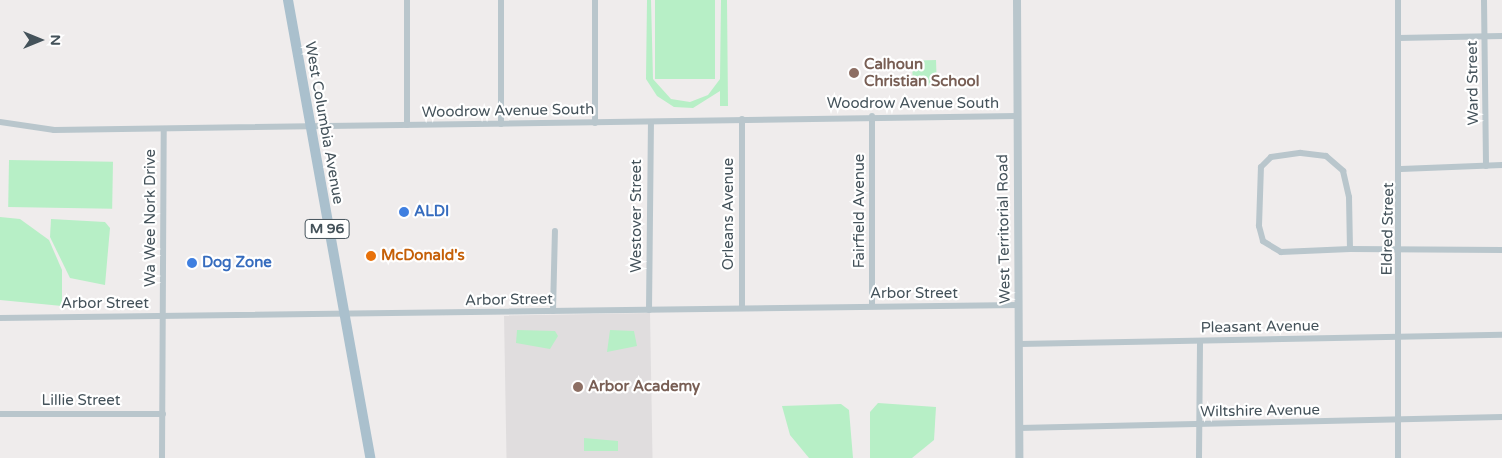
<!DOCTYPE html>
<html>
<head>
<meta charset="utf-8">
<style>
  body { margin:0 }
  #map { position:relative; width:1502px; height:458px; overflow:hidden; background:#efecec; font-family:"Varela Round",sans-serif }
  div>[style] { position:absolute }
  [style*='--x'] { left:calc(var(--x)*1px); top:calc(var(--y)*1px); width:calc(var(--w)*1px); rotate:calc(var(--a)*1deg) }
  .education>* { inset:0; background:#e0ddde; transform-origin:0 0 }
  .green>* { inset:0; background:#b7efc6; transform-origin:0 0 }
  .minor>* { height:6px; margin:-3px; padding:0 3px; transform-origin:3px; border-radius:3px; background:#b9c6cc }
  .tertiary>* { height:8px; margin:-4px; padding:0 4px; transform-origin:4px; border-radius:4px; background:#b9c6cc }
  .primary>* { height:10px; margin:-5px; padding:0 5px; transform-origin:5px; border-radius:5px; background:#aac0cd }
  .dots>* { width:14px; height:14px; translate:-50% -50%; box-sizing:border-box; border:2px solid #fff; border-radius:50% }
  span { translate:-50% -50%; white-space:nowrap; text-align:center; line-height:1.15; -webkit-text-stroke:4.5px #fff; paint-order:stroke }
  .shield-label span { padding:1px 4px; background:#fff; border:1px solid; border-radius:4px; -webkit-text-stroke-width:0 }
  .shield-label { font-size:14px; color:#44525a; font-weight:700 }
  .education-label { font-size:15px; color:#785e54; font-weight:700 }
  .left { translate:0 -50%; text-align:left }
  .street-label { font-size:15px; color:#44525a }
  .shop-label { font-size:15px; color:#366cbe; font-weight:700 }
  .food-label { font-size:15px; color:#c56008; font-weight:700 }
  .north { position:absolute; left:15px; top:15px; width:50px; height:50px; -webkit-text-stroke:4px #fff; paint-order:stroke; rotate:90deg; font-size:14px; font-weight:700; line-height:20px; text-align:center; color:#44525a }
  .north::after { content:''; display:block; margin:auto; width:18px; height:22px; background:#44525a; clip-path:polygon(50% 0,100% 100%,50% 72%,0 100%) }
</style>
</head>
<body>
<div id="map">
  <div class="education">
    <i style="left:650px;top:313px;width:145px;height:146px;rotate:89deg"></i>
  </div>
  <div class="green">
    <i style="clip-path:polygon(647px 0,651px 0,653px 79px,671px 99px,690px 102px,708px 95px,720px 79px,721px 0,727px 0,728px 106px,720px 106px,720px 91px,693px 108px,674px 107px,657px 96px,646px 79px)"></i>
    <i style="left:655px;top:0;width:60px;height:79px"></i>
    <i style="left:936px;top:60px;width:25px;height:24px;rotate:88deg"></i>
    <i style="left:9px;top:160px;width:104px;height:47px;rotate:1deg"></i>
    <i style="clip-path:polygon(0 217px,20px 219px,49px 240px,62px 270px,62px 306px,0 300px)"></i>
    <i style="clip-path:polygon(51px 219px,105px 222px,110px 228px,105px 285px,70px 278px,50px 237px)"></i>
    <i style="clip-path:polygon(517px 330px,555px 331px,558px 336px,550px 349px,516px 343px)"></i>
    <i style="clip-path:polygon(610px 330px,634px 331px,637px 346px,607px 352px)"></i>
    <i style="clip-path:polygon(878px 403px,936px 407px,934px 440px,912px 458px,870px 458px,870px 412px)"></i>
    <i style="clip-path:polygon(841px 404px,849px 410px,853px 458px,809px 458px,790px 435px,782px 406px)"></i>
    <i style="clip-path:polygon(584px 438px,618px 441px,618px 451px,584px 451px)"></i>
  </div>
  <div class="minor">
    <i style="--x:407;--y:0;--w:125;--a:90"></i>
    <i style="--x:501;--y:0;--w:124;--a:90"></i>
    <i style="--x:1484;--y:0;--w:166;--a:89.3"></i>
    <i style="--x:1398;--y:38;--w:104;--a:-1.1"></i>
    <i style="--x:872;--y:116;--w:190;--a:90"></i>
    <i style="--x:742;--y:119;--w:189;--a:90"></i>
    <i style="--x:0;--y:122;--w:55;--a:8.4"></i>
    <i style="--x:54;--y:130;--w:963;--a:-0.83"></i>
    <i style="--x:595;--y:123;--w:123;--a:-90"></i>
    <i style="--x:1301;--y:153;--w:25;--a:7"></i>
    <i style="--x:1326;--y:156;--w:23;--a:41"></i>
    <i style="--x:1343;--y:171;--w:27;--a:77"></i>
    <i style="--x:1349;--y:197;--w:52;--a:88.9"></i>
    <i style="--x:1350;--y:249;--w:69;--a:177.5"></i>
    <i style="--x:1281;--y:252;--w:21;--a:-149"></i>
    <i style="--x:1263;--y:241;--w:16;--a:-105"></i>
    <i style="--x:1259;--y:226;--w:59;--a:-88.1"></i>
    <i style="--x:1261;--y:167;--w:14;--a:-45"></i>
    <i style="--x:1271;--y:157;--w:30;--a:-8"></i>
    <i style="--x:1401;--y:169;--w:101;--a:-2.3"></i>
    <i style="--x:1350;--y:249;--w:152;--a:0.4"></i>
    <i style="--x:649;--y:310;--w:188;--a:-89.4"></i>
    <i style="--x:553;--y:311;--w:80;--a:-88.6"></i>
    <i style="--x:0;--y:318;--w:1019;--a:-0.73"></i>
    <i style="--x:1019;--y:344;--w:483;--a:-1.1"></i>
    <i style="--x:0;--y:414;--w:163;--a:0"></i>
    <i style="--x:1019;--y:428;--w:483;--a:-1.3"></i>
    <i style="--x:162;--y:458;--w:329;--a:-89.7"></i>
    <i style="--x:1199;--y:458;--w:117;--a:-89.5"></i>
    <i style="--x:1398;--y:458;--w:458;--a:-90"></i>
  </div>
  <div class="tertiary">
    <i style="--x:1017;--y:0;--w:458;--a:89.7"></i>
  </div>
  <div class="primary">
    <i style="--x:288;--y:0;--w:465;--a:79.8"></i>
  </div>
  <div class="dots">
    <i style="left:854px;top:73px;background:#8d6e63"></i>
    <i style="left:404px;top:212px;background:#3f7fe0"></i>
    <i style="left:371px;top:256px;background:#e8710a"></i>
    <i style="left:192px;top:263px;background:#3f7fe0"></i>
    <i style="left:578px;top:387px;background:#8d6e63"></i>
  </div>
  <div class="shield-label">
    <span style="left:327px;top:229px">M 96</span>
  </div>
  <div class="education-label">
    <span class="left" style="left:864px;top:73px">Calhoun<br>Christian School</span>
    <span class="left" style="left:588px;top:387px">Arbor Academy</span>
  </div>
  <div class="street-label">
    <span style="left:1473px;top:83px;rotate:-91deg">Ward Street</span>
    <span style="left:913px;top:104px">Woodrow Avenue South</span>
    <span style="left:508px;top:111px;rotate:-1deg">Woodrow Avenue South</span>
    <span style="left:324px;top:123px;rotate:80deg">West Columbia Avenue</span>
    <span style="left:860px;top:211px;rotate:-90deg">Fairfield Avenue</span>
    <span style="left:729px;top:214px;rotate:-90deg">Orleans Avenue</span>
    <span style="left:637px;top:216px;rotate:-90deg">Westover Street</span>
    <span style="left:151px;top:218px;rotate:-90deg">Wa Wee Nork Drive</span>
    <span style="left:1004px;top:229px;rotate:-91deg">West Territorial Road</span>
    <span style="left:1388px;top:229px;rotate:-89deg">Eldred Street</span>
    <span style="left:914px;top:294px">Arbor Street</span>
    <span style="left:509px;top:300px;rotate:-1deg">Arbor Street</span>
    <span style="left:105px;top:304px">Arbor Street</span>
    <span style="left:1260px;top:327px;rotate:-1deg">Pleasant Avenue</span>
    <span style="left:81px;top:401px">Lillie Street</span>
    <span style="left:1260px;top:411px;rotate:-1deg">Wiltshire Avenue</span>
  </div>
  <div class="shop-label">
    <span class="left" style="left:414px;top:212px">ALDI</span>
    <span class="left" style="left:202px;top:263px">Dog Zone</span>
  </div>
  <div class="food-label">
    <span class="left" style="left:381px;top:256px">McDonald's</span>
  </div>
  <div class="north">N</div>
</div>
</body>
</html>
